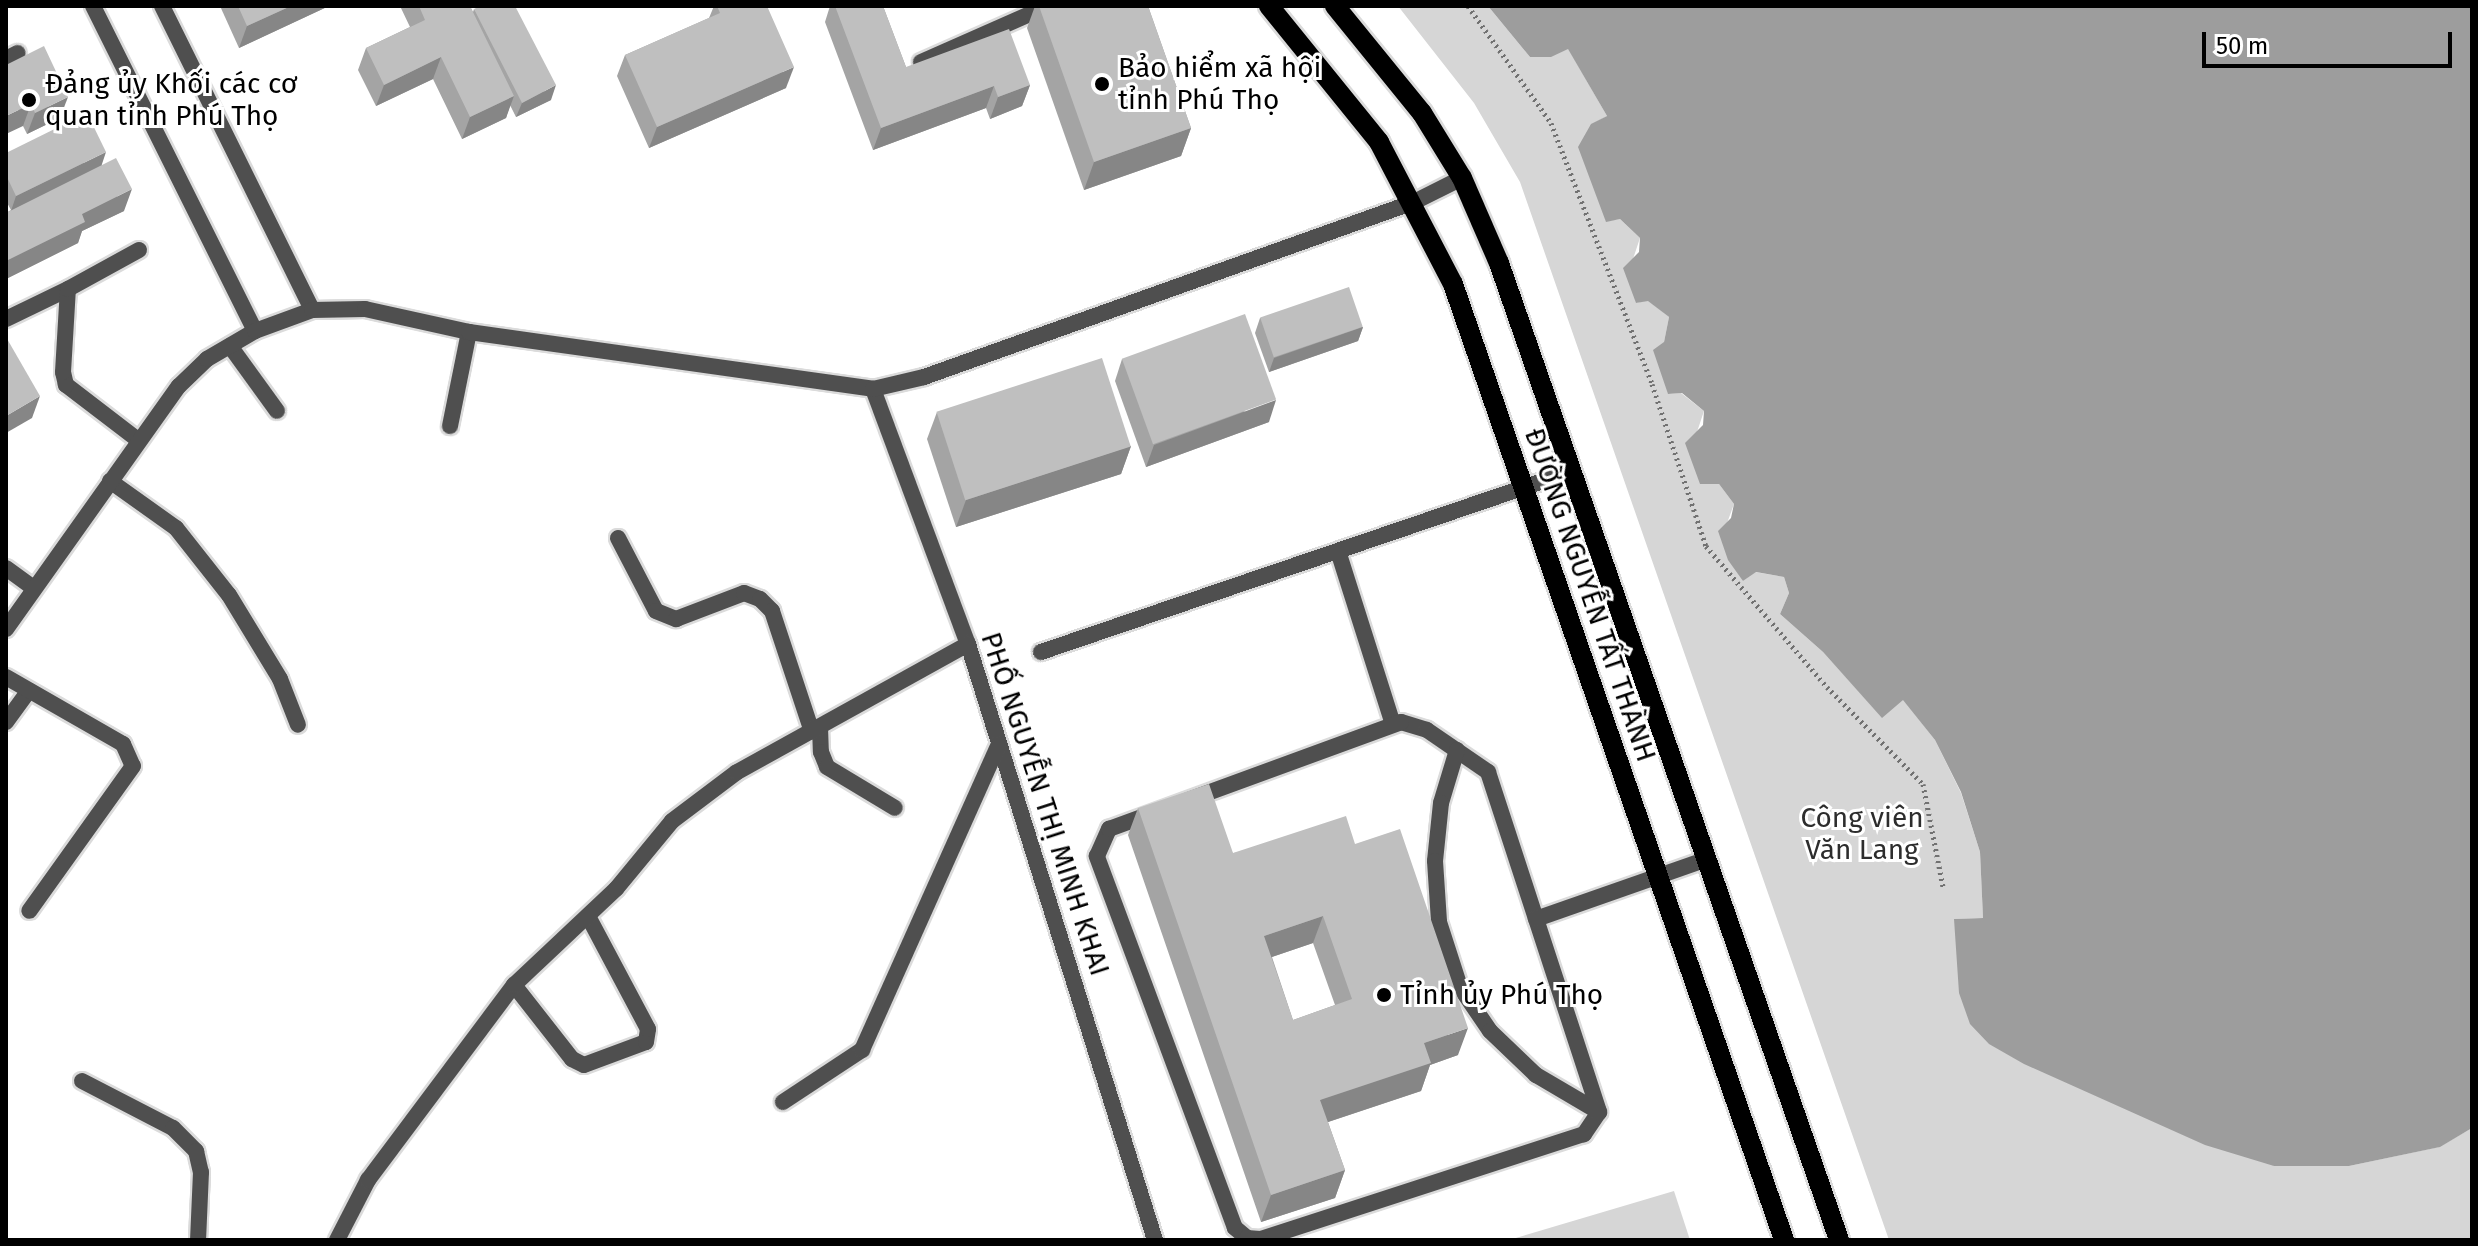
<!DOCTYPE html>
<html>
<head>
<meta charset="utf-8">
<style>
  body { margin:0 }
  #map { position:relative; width:2478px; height:1246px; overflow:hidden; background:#fff; font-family:"Fira Sans",sans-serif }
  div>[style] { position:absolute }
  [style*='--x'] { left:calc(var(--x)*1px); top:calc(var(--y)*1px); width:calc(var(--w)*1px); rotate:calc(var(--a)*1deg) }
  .green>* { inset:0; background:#d6d6d6 }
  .water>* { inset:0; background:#9d9d9d }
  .path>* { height:5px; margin-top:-2.5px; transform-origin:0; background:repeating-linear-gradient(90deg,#717171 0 2px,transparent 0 6px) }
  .roads { filter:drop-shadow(2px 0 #dbdbdb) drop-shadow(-2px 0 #dbdbdb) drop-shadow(0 2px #dbdbdb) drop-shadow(0 -2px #dbdbdb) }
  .service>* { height:16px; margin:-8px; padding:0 8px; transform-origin:8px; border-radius:8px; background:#4f4f4f }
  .minor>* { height:16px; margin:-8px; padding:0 8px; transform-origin:8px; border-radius:8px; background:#4f4f4f }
  .primary>* { height:20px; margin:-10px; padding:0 10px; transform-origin:10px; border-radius:10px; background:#000 }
  .wall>* { inset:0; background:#a4a4a4 }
  .shaded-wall>* { inset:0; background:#868686 }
  .building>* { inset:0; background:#bfbfbf; transform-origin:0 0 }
  .dots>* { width:22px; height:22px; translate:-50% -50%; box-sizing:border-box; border:4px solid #fff; border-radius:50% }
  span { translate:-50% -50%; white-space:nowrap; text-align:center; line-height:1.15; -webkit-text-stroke:6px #fff; paint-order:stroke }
  .poi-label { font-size:28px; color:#000 }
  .left { translate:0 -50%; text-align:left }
  .street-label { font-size:28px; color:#000 }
  .park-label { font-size:28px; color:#2d2d2d }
  .frame { position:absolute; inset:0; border:8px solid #000; pointer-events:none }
  .scale { position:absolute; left:2202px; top:32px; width:250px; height:36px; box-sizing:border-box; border:4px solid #000; border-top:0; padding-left:10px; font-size:24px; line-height:28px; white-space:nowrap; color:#000; -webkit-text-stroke:6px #fff; paint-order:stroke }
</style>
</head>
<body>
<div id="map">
  <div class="green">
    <i style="clip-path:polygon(1398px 6px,1488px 6px,1530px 57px,1568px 48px,1607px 116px,1591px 125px,1606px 221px,1620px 219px,1640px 238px,1632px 262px,1636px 303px,1648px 300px,1669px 317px,1664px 342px,1668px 394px,1681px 393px,1704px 411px,1696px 435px,1711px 482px,1719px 484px,1734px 504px,1726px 526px,1743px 581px,1755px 572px,1784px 577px,1789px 593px,1780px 614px,1823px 652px,1882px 717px,1903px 699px,1935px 740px,1961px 793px,1980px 852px,1983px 918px,1954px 919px,2274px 1166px,2349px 1166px,2439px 1147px,2472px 1128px,2472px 1240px,1889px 1240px,1520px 182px,1474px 103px)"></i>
    <i style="clip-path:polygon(1674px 1191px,1690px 1240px,1509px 1240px)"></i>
  </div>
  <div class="water">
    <i style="clip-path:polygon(1488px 6px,2472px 6px,2472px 1128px,2440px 1147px,2349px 1166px,2274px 1166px,2205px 1145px,2024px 1064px,1989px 1044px,1970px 1024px,1959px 993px,1954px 919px,1983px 918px,1980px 852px,1961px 792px,1935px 740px,1903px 700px,1882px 718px,1823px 652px,1780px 614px,1789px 593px,1784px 577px,1756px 572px,1743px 581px,1728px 560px,1718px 531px,1731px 518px,1734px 504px,1719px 484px,1700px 484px,1685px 443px,1703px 425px,1704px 411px,1682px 393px,1668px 394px,1653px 350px,1664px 342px,1669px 317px,1648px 301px,1636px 303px,1623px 268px,1639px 252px,1640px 238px,1620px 219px,1606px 222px,1578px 147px,1591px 124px,1607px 116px,1568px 49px,1551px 57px,1530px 57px)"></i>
  </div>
  <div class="path">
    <i style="--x:1468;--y:6;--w:143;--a:54.6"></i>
    <i style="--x:1551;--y:123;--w:280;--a:68.8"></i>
    <i style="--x:1652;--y:384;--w:171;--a:71.6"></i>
    <i style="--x:1706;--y:546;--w:186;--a:49.4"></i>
    <i style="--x:1827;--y:687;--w:136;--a:45.3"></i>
    <i style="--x:1923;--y:784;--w:105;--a:79"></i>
  </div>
  <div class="roads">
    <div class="service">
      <i style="--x:6;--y:59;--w:13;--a:-27"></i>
      <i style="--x:921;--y:62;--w:139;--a:-23.8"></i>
      <i style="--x:6;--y:319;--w:69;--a:-25.8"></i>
      <i style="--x:230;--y:346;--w:80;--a:54.1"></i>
      <i style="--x:450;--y:426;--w:96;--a:-78.6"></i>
      <i style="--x:138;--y:440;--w:91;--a:-142.6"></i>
      <i style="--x:66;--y:385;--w:13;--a:-103"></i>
      <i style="--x:63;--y:372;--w:83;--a:-86.6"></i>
      <i style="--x:68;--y:289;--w:81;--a:-28.8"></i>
      <i style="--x:110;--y:481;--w:81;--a:35.5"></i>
      <i style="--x:176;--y:528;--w:85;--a:51.7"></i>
      <i style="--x:229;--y:595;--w:98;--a:58.7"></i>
      <i style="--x:280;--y:679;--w:49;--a:68.6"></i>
      <i style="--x:618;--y:538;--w:82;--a:62.5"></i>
      <i style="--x:656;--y:611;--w:22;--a:22"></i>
      <i style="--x:676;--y:619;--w:73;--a:-20.9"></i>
      <i style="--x:744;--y:593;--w:17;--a:21"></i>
      <i style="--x:760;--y:599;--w:17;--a:45"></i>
      <i style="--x:772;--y:611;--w:127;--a:71.7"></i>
      <i style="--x:1338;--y:551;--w:182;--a:72.4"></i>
      <i style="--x:6;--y:568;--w:34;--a:36"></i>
      <i style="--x:1041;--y:652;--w:561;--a:-18.82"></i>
      <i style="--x:6;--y:722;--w:39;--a:-54"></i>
      <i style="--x:1401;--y:722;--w:27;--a:17"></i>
      <i style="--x:1427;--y:730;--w:74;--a:34.5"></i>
      <i style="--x:1488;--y:772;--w:358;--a:71.9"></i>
      <i style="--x:1599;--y:1112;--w:27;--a:124"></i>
      <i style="--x:1584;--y:1134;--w:341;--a:162"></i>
      <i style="--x:1260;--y:1239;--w:13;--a:-176"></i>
      <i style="--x:1247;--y:1238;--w:16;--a:-140"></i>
      <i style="--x:1235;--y:1228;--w:397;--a:-110.4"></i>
      <i style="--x:1097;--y:856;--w:30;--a:-66"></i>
      <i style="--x:1109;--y:829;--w:311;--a:-20.1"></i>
      <i style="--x:820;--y:727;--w:25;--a:88"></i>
      <i style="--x:821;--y:752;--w:16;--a:68"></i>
      <i style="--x:827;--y:767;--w:79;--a:31.1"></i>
      <i style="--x:1457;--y:750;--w:55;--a:106.8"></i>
      <i style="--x:1441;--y:803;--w:58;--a:95.9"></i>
      <i style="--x:1435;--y:861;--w:61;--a:86.2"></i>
      <i style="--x:1439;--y:922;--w:68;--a:72.1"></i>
      <i style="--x:1460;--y:987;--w:53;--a:55.7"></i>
      <i style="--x:1490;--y:1031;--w:64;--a:43.7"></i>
      <i style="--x:1536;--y:1075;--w:73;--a:30.4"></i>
      <i style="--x:1536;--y:919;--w:181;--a:-19.3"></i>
      <i style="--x:514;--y:985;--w:94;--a:51.9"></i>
      <i style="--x:572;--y:1059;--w:13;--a:27"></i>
      <i style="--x:584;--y:1065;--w:66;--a:-20.4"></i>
      <i style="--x:646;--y:1042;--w:13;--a:-81"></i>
      <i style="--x:648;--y:1029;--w:128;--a:-118"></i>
    </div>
    <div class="minor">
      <i style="--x:93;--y:6;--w:363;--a:63.5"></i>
      <i style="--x:162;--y:6;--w:339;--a:63.7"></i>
      <i style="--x:873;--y:389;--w:272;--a:69.6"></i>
      <i style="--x:968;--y:644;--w:625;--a:72.58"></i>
      <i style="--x:6;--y:629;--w:298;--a:-54.6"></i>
      <i style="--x:179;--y:386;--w:39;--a:-44"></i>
      <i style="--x:207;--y:359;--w:56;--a:-30.3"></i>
      <i style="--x:255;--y:331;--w:61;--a:-20.2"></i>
      <i style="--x:312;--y:310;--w:53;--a:-1.1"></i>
      <i style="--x:365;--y:309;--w:107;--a:12.5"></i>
      <i style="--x:469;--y:332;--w:408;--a:8"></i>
      <i style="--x:873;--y:389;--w:52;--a:-13.2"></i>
      <i style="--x:924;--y:377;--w:520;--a:-19.65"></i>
      <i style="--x:1414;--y:202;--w:54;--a:-26.6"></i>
      <i style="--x:6;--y:677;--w:135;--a:29.8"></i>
      <i style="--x:123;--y:744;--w:24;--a:66"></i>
      <i style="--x:133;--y:766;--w:178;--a:125.6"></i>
      <i style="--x:82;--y:1081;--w:102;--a:27.3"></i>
      <i style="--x:173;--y:1128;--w:33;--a:45"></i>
      <i style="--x:196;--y:1151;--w:22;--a:77"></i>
      <i style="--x:201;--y:1172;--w:68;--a:92.5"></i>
      <i style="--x:783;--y:1102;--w:95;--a:-33.4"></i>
      <i style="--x:862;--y:1050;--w:335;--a:-65.9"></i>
      <i style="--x:337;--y:1240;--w:68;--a:-62.7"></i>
      <i style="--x:368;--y:1180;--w:244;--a:-53.2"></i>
      <i style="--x:514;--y:985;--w:140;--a:-43.3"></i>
      <i style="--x:616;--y:889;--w:88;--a:-50.5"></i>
      <i style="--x:672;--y:821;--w:81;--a:-37"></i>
      <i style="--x:737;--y:772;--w:264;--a:-29"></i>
    </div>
    <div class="primary">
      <i style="--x:1269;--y:6;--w:175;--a:51"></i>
      <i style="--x:1379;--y:142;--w:160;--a:62.5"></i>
      <i style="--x:1453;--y:284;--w:1012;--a:70.9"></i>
      <i style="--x:1335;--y:6;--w:138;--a:50.9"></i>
      <i style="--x:1422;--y:113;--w:76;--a:58.4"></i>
      <i style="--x:1462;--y:178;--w:93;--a:66.5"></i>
      <i style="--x:1499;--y:263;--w:1034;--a:70.81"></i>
    </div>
  </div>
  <div class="wall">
    <i style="clip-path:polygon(220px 6px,329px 6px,239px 48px)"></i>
    <i style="clip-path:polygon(400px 6px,470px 6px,473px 12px,474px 9px,551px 100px,516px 117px,510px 105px,506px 118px,462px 139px,433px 79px,376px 106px,358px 70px,366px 48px,410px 27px)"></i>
    <i style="clip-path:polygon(714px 6px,767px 6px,786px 88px,649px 148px,617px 76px,625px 55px,709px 18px)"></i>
    <i style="clip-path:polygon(830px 6px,883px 6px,906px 67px,1030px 85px,1022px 106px,990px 119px,986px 108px,873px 150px,825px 22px)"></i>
    <i style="clip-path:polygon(1035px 6px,1148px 6px,1191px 128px,1181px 156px,1084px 190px,1027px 28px)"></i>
    <i style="clip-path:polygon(6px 65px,60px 118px,27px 134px,23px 126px)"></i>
    <i style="clip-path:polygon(6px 153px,102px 165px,124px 211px,82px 231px,78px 243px,6px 279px,6px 213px,11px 210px,6px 201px)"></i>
    <i style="clip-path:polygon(1260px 318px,1363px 327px,1358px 341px,1269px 372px,1255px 333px)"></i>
    <i style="clip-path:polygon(1122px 359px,1269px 422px,1146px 467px,1115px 381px)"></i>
    <i style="clip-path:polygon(937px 412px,1131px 446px,1121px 474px,956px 527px,927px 439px)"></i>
    <i style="clip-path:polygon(evenodd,1138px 808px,1233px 853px,1355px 844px,1458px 1055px,1430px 1065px,1421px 1091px,1328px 1122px,1345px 1170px,1335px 1198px,1261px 1222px,1128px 835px,1138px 808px,1313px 943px,1335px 1005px,1293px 1020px,1272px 957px,1313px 943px)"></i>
  </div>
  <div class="shaded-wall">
    <i style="clip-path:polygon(291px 6px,329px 6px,239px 48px,247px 26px)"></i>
    <i style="clip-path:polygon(441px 57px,433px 79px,376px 106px,384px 85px)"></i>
    <i style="clip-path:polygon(794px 67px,786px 88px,649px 148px,657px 127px)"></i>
    <i style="clip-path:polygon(556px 85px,551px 100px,516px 117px,522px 103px)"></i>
    <i style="clip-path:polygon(1030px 85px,1022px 106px,990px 119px,998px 97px)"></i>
    <i style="clip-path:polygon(994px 86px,986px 108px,873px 150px,881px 128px)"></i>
    <i style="clip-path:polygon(514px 96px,506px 118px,462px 139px,470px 117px)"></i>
    <i style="clip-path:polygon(68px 97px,60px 118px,27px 134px,35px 113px)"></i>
    <i style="clip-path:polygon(31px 104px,23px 126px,6px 134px,6px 116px)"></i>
    <i style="clip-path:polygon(1191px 128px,1181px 156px,1084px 190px,1094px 162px)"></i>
    <i style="clip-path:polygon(106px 152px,101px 167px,11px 211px,16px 196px)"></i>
    <i style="clip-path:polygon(132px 189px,124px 211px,82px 231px,78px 243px,6px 279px,6px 261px,82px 214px)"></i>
    <i style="clip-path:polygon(1363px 327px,1358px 341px,1269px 372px,1274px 358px)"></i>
    <i style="clip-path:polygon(40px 396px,32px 418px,6px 433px,6px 416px)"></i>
    <i style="clip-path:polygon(1276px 400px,1269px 422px,1146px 467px,1154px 445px)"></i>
    <i style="clip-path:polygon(1131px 446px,1121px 474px,956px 527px,966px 500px)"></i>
    <i style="clip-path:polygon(1323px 916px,1313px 943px,1254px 963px,1264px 936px)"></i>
    <i style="clip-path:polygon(1468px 1028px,1458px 1055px,1430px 1065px,1421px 1091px,1310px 1128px,1320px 1100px,1424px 1043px)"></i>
    <i style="clip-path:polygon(1345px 1170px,1335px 1198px,1261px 1222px,1271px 1195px)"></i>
  </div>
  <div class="building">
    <i style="clip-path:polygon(238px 6px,291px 6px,247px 26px)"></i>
    <i style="clip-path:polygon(419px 6px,470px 6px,514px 96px,470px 117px,441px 57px,384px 85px,366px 48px,425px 20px)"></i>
    <i style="clip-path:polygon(480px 6px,515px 6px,556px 85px,522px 103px,474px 9px)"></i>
    <i style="clip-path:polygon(717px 6px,767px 6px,794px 67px,657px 127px,625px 55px,720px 13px)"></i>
    <i style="clip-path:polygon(835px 6px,883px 6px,906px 67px,1009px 29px,1030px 85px,998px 97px,994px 86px,881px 128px)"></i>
    <i style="clip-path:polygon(1039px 6px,1148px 6px,1191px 128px,1094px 162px)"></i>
    <i style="clip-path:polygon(44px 46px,68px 97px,35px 113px,31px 104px,6px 116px,6px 65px)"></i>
    <i style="clip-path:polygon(87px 113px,106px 152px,16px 196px,6px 175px,6px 153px)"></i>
    <i style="clip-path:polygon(116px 158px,132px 189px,82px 214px,85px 222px,6px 261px,6px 213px)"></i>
    <i style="left:1349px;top:287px;width:42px;height:94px;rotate:71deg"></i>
    <i style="left:1245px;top:314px;width:91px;height:131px;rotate:70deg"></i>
    <i style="clip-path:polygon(6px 337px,40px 396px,6px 416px)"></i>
    <i style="left:1102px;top:358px;width:93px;height:174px;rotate:72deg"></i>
    <i style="clip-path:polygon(evenodd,1209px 784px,1233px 853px,1346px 816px,1355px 844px,1400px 829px,1468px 1028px,1424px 1043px,1431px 1063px,1320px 1100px,1345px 1170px,1271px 1195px,1138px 808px,1209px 784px,1323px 916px,1352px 999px,1293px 1020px,1264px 936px,1323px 916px)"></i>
  </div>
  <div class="dots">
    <i style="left:1102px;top:84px;background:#000"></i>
    <i style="left:29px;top:100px;background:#000"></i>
    <i style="left:1384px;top:995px;background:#000"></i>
  </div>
  <div class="poi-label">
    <span class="left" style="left:1118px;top:84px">Bảo hiểm xã hội<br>tỉnh Phú Thọ</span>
    <span class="left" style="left:45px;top:100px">Đảng ủy Khối các cơ<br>quan tỉnh Phú Thọ</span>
    <span class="left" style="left:1400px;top:995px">Tỉnh ủy Phú Thọ</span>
  </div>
  <div class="street-label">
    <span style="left:1590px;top:595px;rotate:71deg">ĐƯỜNG NGUYỄN TẤT THÀNH</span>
    <span style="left:1045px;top:804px;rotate:72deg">PHỐ NGUYỄN THỊ MINH KHAI</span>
  </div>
  <div class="park-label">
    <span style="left:1862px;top:834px">Công viên<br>Văn Lang</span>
  </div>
  <div class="frame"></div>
  <div class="scale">50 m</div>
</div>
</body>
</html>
